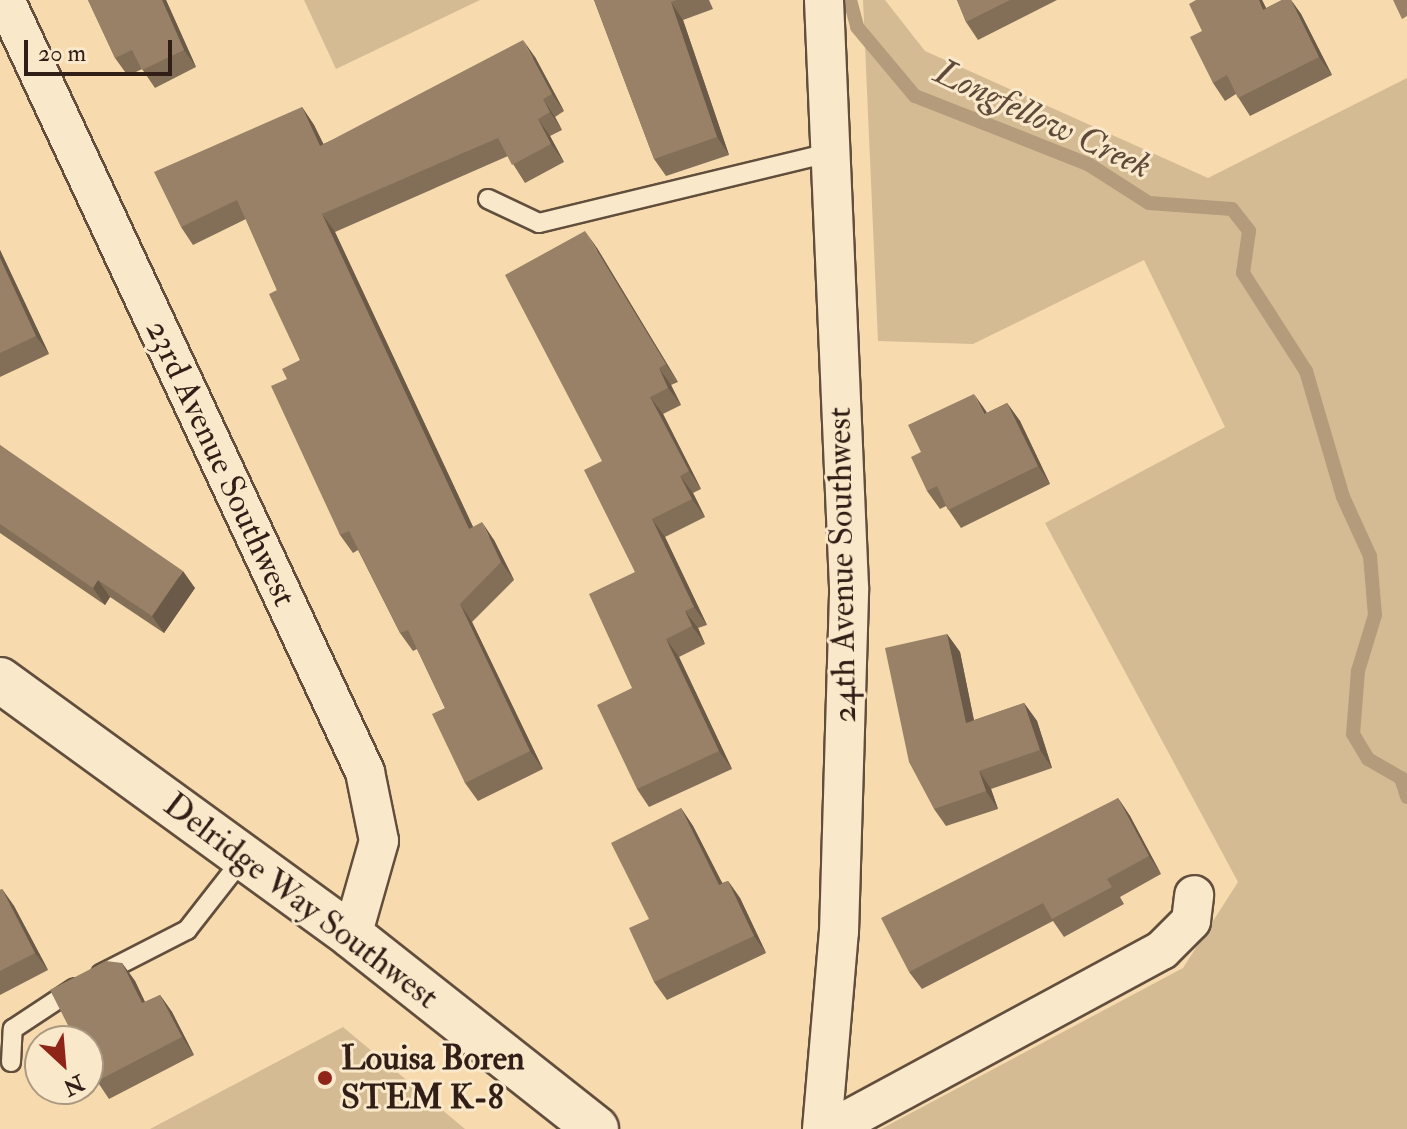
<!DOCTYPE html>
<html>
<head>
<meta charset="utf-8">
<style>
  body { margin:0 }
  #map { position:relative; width:1407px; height:1129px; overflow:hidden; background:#f7dbae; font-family:"IM FELL Double Pica",serif }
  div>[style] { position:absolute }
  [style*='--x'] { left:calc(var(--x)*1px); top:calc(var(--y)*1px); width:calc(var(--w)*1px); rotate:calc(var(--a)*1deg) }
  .green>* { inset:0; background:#d5bb94 }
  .stream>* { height:14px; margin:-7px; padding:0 7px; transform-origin:7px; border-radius:7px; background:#b49b7b }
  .roads { filter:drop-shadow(2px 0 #624e3d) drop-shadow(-2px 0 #624e3d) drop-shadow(0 2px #624e3d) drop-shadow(0 -2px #624e3d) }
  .lane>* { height:18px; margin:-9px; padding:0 9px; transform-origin:9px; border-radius:9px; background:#fae8ca }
  .street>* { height:38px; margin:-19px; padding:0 19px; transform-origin:19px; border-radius:19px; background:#fae8ca }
  .secondary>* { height:44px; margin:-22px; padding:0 22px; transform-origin:22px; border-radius:22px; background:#fae8ca }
  .wall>* { inset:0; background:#836f58 }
  .shaded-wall>* { inset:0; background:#6a5a47 }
  .building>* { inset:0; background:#988166 }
  .dots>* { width:22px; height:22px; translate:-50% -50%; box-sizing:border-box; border:4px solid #fae8ca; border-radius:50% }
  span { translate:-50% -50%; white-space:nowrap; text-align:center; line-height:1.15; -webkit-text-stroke:6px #fae8ca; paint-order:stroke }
  .street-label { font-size:34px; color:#311f17 }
  .poi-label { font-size:34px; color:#311f17; font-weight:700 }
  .left { translate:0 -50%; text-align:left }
  .water-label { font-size:36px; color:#5f4a3a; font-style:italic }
  .north { position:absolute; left:24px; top:1025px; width:80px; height:80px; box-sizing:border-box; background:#fae8ca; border:2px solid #aa9882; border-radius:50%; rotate:154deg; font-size:22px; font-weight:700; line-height:32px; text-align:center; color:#311f17 }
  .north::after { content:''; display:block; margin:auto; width:28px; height:36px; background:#8f2418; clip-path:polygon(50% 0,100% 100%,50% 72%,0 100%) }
  .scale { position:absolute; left:24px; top:40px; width:148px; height:36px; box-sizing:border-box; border:4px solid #311f17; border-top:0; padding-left:10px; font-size:24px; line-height:28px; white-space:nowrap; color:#311f17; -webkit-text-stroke:6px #fae8ca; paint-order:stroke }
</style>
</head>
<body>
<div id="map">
  <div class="green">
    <i style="clip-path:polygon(304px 0,480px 0,336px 69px)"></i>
    <i style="clip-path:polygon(863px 0,885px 0,925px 51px,1208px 178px,1407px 78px,1407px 1129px,881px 1129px,1183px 968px,1238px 882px,1045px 523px,1225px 427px,1144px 260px,973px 344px,878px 341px)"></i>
    <i style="clip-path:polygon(343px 1027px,465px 1129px,150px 1129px)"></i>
  </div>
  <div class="stream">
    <i style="--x:850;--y:0;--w:28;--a:75"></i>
    <i style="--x:857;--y:27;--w:90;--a:50"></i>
    <i style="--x:915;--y:96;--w:186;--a:21.5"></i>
    <i style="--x:1088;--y:164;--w:72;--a:32.6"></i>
    <i style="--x:1149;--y:203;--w:83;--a:4.1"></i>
    <i style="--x:1232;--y:209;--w:28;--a:52"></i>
    <i style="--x:1249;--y:231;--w:42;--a:98.1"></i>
    <i style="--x:1243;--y:273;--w:117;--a:57.3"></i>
    <i style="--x:1306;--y:371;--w:131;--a:73.6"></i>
    <i style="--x:1343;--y:497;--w:65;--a:65.4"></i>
    <i style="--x:1370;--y:556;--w:59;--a:85.2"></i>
    <i style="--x:1375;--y:615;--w:59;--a:106.9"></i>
    <i style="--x:1358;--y:671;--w:63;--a:94.5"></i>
    <i style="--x:1353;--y:734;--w:29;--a:59"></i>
    <i style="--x:1368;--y:759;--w:38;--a:30"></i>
    <i style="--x:1401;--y:778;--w:20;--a:72"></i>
  </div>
  <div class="roads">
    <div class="lane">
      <i style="--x:488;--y:199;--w:56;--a:25.2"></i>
      <i style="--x:539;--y:223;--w:297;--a:-13.6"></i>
      <i style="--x:101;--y:974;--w:97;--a:-27.1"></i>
      <i style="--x:187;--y:930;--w:93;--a:-52"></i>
      <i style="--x:11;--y:1062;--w:33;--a:-87"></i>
      <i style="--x:13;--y:1029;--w:74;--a:-33.5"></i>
    </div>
    <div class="street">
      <i style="--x:5;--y:0;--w:852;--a:65"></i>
      <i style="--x:365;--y:772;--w:70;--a:78.5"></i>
      <i style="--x:379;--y:841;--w:99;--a:105.9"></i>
      <i style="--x:822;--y:1129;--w:198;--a:-85.1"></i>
      <i style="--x:839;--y:932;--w:345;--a:-88.3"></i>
      <i style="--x:849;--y:587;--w:588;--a:-92.44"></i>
      <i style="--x:831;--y:1129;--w:376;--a:-28.4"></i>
      <i style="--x:1162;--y:950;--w:41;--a:-45"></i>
      <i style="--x:1191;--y:921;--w:26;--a:-83"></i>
    </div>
    <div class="secondary">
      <i style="--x:0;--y:680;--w:435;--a:36"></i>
      <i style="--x:352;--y:936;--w:311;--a:38.3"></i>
    </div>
  </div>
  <div class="wall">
    <i style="clip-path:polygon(88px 0,166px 0,196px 67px,155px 88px,142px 69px,128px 76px,115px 58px)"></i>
    <i style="clip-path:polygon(594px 0,709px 0,713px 9px,683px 20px,729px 155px,666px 176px,654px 159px)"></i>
    <i style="clip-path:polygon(957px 0,1057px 0,978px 40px,966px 22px)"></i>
    <i style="clip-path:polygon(1196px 0,1262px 0,1266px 8px,1282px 0,1291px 0,1301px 14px,1332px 75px,1250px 116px,1236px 94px,1225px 101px,1213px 83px)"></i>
    <i style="clip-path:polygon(535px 57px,564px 111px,555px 117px,562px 130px,550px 136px,564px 162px,525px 183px,508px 156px,335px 232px,473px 527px,494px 540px,514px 580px,472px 622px,543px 769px,478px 801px,465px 783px,445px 708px,417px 649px,413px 651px,400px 633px,358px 550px,353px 553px,340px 535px,287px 379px,300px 360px,277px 290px,246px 219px,193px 245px,181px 227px,302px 107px,314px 125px,323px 144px)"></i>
    <i style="clip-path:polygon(597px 248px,678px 382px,671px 385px,681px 405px,663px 414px,701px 489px,693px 493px,705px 517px,665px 537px,707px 625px,698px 628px,705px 644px,679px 657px,732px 769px,649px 807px,637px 789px,632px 688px,635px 572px,602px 461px)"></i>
    <i style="clip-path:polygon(0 250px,49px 354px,0 377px)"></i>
    <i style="clip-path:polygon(1007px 403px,1020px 421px,1050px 484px,961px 528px,946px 506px,940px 509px,927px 491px,921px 452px,987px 413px)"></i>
    <i style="clip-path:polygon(0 445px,195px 588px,164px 633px,110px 597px,105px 605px,0 533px)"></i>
    <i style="clip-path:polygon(947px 634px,960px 652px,974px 720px,1024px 703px,1037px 721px,1052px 768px,991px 789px,998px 809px,946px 826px,934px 809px)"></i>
    <i style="clip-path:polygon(1118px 798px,1130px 816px,1161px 874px,1120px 897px,1124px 904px,1064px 937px,1053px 921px,922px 989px,909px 972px)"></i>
    <i style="clip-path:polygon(681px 808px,693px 826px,722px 883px,728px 881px,740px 898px,766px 953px,667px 1000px,654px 982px,649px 919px)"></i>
    <i style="clip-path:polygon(2px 889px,14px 906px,48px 970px,0 995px,0 890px)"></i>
    <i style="clip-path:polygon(122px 963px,135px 981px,145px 1002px,160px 995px,172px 1012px,194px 1055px,109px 1099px,97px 1081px)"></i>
  </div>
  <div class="shaded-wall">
    <i style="clip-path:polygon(162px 0,166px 0,196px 67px,184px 50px)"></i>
    <i style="clip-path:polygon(1259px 0,1262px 0,1276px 28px,1263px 10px)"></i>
    <i style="clip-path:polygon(1291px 0,1301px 14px,1332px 75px,1319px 57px)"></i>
    <i style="clip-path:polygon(671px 2px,683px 20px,729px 155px,717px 137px)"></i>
    <i style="clip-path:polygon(523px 40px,535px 57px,564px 111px,552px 94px)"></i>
    <i style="clip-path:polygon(543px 99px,555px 117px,562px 130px,550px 112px)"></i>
    <i style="clip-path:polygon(302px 107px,314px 125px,333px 163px,320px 146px)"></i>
    <i style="clip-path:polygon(538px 119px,550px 136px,564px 162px,551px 144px)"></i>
    <i style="clip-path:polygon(322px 214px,335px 232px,482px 546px,469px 529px)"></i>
    <i style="clip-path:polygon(585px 231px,597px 248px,678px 382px,666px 364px)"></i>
    <i style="clip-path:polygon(0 250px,49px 354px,36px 336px,0 258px)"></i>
    <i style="clip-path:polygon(659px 368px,671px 385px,681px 405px,668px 388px)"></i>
    <i style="clip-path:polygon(974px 394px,986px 411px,996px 432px,984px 414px)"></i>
    <i style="clip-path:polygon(650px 397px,663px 414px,701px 489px,689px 471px)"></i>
    <i style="clip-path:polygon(1007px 403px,1020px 421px,1050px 484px,1038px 466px)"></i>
    <i style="clip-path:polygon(680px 476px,693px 493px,705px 517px,692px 499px)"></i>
    <i style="clip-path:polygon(652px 519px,665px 537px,707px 625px,694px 607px)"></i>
    <i style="clip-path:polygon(482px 522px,494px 540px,514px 580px,501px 562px)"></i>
    <i style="clip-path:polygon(183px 571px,195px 588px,164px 633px,152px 616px)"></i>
    <i style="clip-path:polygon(98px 580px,110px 597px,105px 605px,93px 588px)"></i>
    <i style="clip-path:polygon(460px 604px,472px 622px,543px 769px,530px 751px)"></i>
    <i style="clip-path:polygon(685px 611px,698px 628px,705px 644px,692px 626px)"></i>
    <i style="clip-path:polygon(947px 634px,960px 652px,978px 741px,966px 723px)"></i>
    <i style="clip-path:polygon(666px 639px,679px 657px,732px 769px,719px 751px)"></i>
    <i style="clip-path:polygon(1024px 703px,1037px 721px,1052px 768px,1040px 750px)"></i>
    <i style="clip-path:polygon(979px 771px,991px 789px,998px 809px,986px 791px)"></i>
    <i style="clip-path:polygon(1118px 798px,1130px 816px,1161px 874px,1149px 856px)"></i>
    <i style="clip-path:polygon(681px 808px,693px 826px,732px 902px,719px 885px)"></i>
    <i style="clip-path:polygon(728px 881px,740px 898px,766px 953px,754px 936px)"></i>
    <i style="clip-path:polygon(2px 889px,14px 906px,48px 970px,35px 953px)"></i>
    <i style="clip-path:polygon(122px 963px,135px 981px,154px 1021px,142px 1003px)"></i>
    <i style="clip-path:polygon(160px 995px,172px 1012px,194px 1055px,182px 1037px)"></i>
  </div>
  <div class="building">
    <i style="clip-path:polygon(88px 0,162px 0,184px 50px,142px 70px,132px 50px,115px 58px)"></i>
    <i style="clip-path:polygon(594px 0,677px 0,671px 2px,717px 137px,654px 159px)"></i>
    <i style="clip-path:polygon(957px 0,1010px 0,966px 22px)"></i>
    <i style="clip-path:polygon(1196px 0,1259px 0,1263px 10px,1282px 0,1291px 0,1319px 57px,1238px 98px,1227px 75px,1213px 83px,1190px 37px,1202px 31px,1189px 4px)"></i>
    <i style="clip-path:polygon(1393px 0,1407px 0,1407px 16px,1402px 19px)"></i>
    <i style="clip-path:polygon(523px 40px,552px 94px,543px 99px,550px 112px,538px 119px,551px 144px,512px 165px,498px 138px,322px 214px,469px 529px,482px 522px,501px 562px,460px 604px,530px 751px,465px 783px,432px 714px,445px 708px,408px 630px,400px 633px,349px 531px,340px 535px,271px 386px,287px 379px,282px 369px,300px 360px,269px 294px,277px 290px,237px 200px,181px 227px,154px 172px,302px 107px,320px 146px)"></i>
    <i style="clip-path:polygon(585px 231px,666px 364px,659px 368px,668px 388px,650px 397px,689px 471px,680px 476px,692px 499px,652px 519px,694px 607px,685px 611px,692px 626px,666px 639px,719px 751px,637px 789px,597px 705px,632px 688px,589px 594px,635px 572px,584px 470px,602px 461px,505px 275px)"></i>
    <i style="clip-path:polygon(0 258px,36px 336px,0 353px)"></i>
    <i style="clip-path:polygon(974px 394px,984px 414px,1007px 403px,1038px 466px,948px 510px,937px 486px,927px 491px,911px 457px,921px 452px,908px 425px)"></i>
    <i style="clip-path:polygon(0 445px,183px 571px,152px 616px,98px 580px,93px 588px,0 524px)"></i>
    <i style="clip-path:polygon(947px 634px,966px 723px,1024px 703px,1040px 750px,979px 771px,986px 791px,934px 809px,909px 762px,885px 648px)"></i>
    <i style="clip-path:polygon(1118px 798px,1149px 856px,1107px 879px,1112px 887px,1052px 919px,1043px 903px,909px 972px,881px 918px)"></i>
    <i style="clip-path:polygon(681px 808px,719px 885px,728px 881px,754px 936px,654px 982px,629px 928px,649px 919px,611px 843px)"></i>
    <i style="clip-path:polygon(2px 889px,35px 953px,0 971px,0 890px)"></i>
    <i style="clip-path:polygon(106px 961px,122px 963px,142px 1003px,160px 995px,182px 1037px,97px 1081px,88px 1064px,88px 1041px,76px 1041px,50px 990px)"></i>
  </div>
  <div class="dots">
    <i style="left:325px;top:1078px;background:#8f2418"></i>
  </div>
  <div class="street-label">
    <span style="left:221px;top:463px;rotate:65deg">23rd Avenue Southwest</span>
    <span style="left:842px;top:565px;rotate:-91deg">24th Avenue Southwest</span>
    <span style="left:301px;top:901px;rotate:37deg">Delridge Way Southwest</span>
  </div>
  <div class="poi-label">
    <span class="left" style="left:341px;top:1078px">Louisa Boren<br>STEM K-8</span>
  </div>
  <div class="water-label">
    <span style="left:1043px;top:119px;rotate:25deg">Longfellow Creek</span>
  </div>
  <div class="north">N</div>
  <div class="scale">20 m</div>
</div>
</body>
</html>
